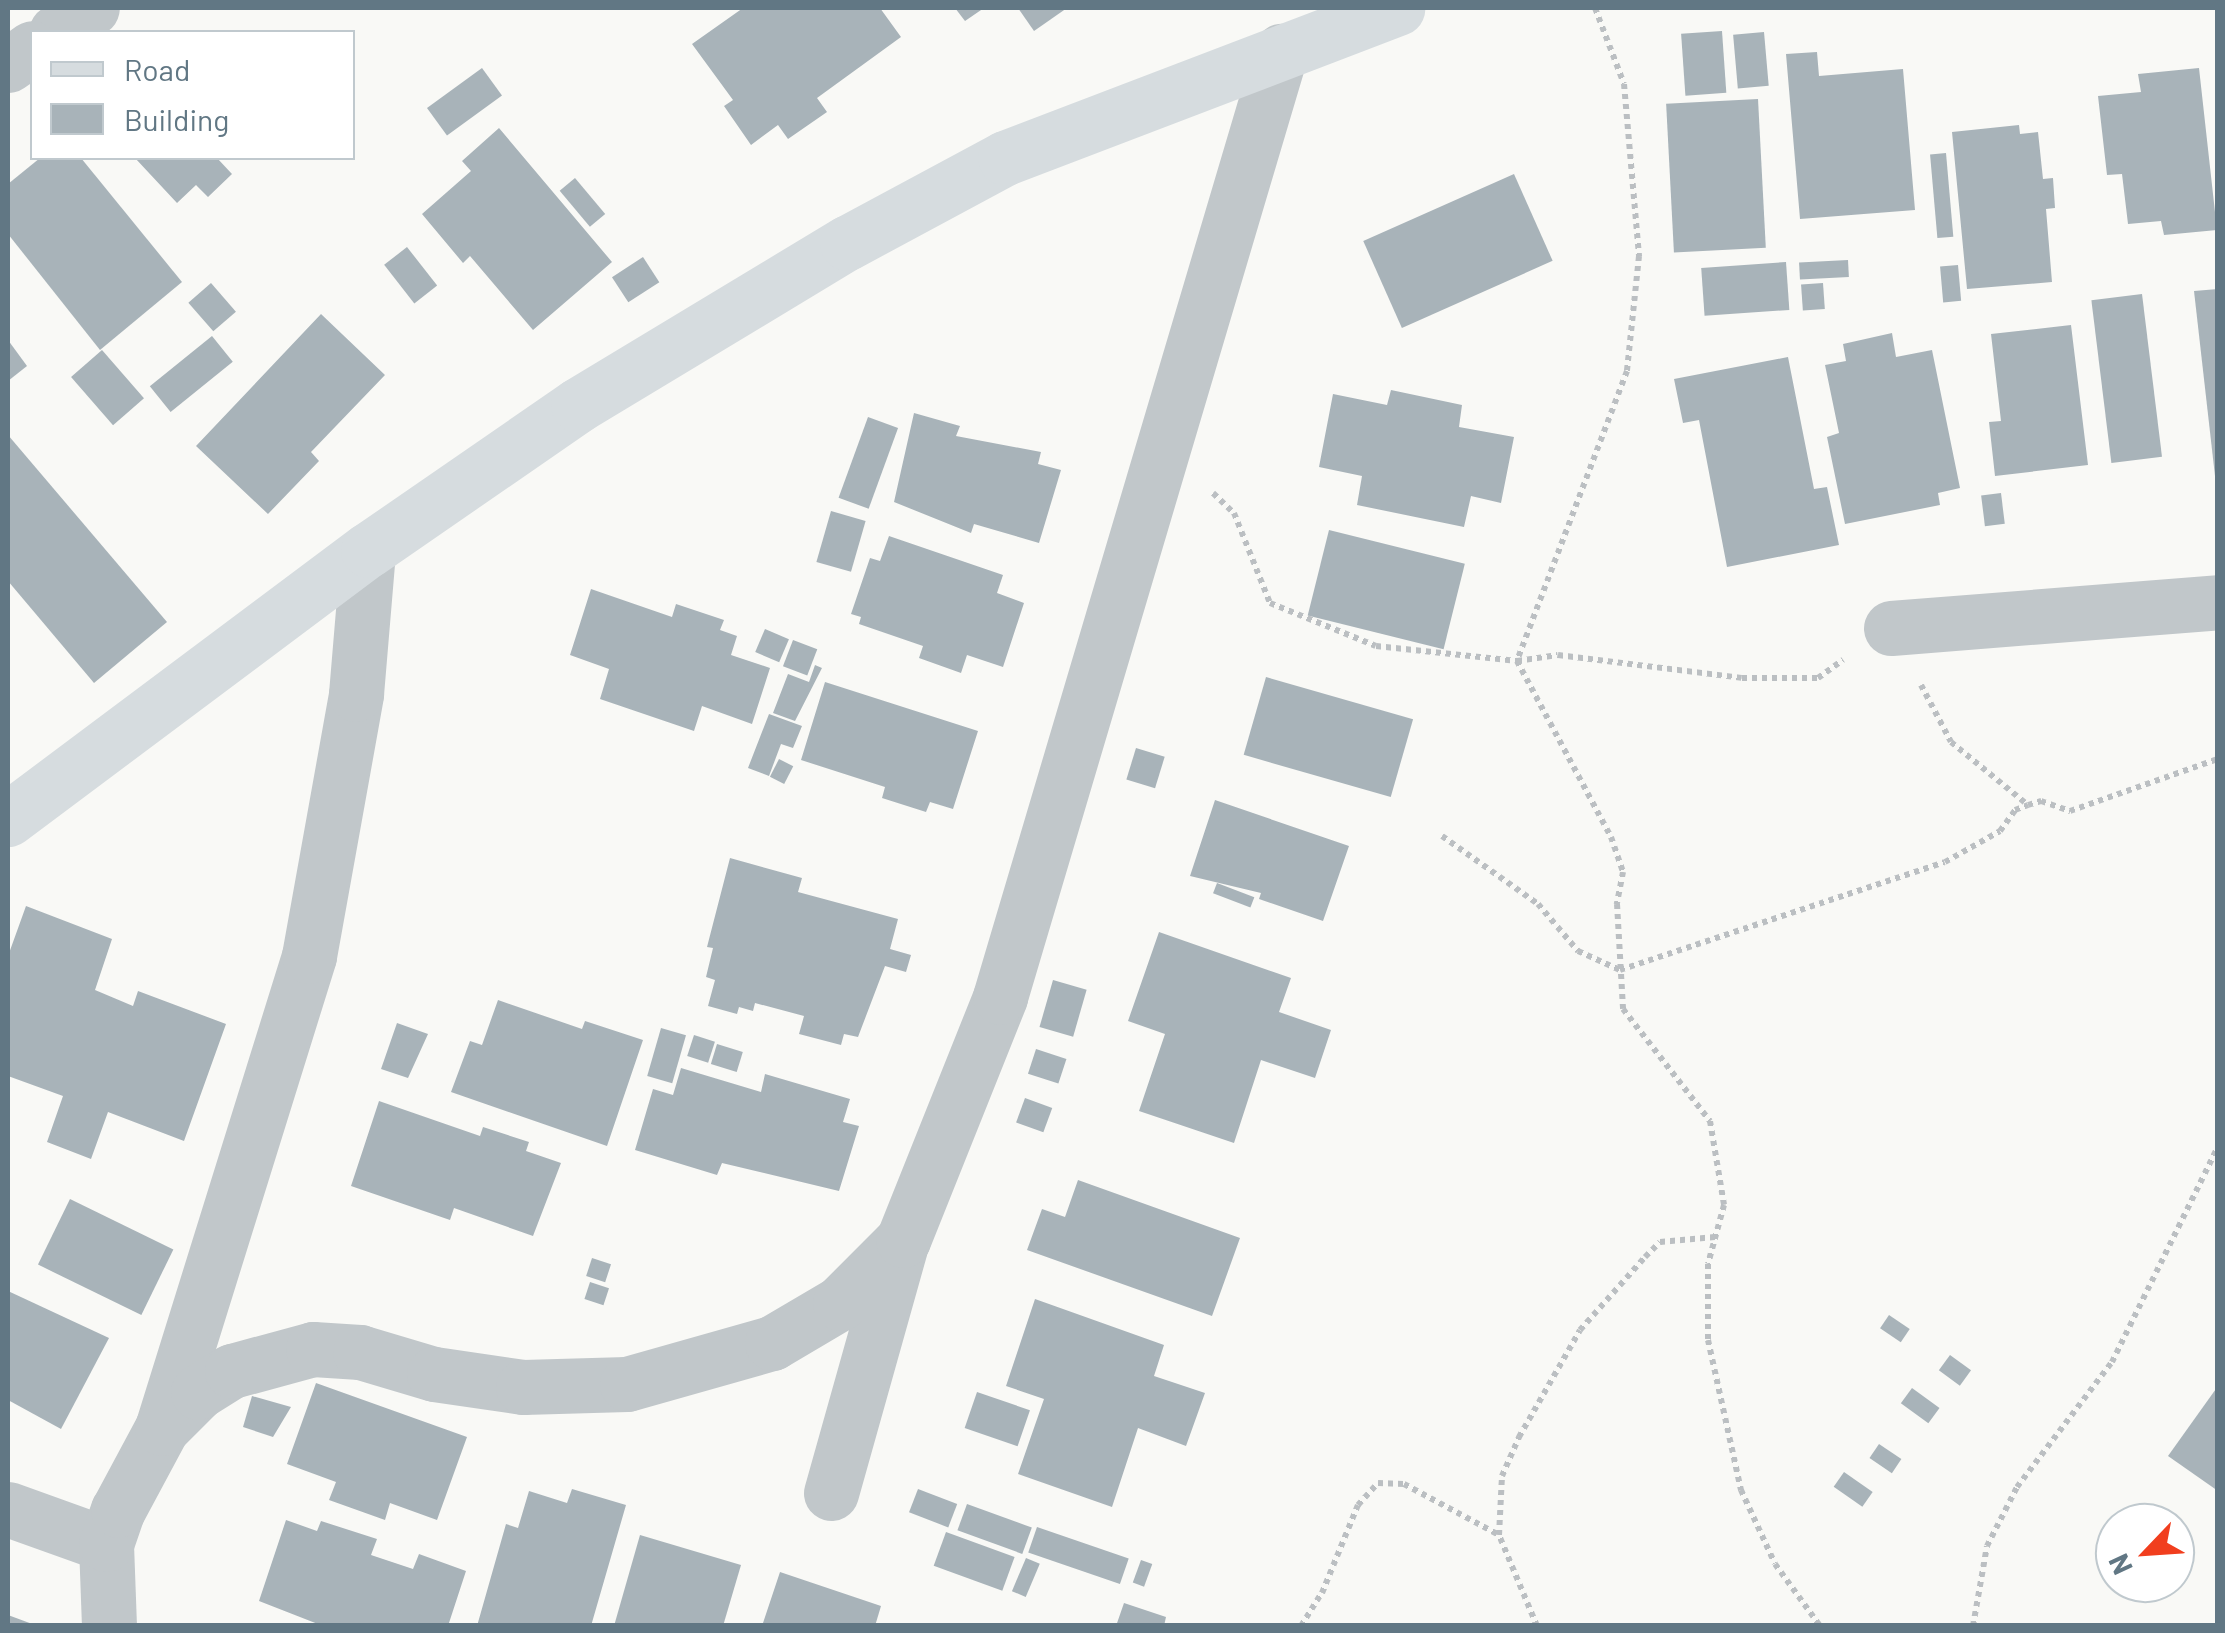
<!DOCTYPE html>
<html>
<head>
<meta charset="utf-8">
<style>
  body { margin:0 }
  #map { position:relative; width:2225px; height:1633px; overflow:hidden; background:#f9f9f6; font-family:Barlow,sans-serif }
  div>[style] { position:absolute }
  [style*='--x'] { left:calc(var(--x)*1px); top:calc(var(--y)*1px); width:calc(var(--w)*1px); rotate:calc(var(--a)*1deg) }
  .building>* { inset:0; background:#a8b3b9; transform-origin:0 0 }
  .path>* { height:6px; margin-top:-3px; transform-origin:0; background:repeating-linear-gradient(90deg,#bbbfc2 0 5px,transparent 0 10px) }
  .street>* { height:55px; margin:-27.5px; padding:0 27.5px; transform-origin:27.5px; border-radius:27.5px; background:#c1c7ca }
  .secondary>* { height:55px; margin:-27.5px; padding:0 27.5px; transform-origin:27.5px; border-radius:27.5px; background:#d6dcdf }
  span { translate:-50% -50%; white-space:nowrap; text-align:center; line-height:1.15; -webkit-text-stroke:10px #fff; paint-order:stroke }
  .frame { position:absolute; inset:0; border:10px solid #617784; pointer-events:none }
  .legend { position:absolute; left:30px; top:30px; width:325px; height:130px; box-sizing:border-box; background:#fff; border:2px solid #c0c9ce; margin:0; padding:12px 18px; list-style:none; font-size:30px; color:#617784 }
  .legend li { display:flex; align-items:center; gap:20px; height:50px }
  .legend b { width:50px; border:2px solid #c0c9ce }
  .north { position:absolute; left:2095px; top:1503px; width:100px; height:100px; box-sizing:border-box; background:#fff; border:2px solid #c0c9ce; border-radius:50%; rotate:245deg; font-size:28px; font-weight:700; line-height:40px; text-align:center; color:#617784 }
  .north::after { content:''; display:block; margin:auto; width:35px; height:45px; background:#f13e1e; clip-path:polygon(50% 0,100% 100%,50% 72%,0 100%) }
</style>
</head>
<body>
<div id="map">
  <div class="building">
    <i style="clip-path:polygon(743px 8px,880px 8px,901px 37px,817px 98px,827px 112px,788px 139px,778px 125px,751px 145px,724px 106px,733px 100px,692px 44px)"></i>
    <i style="clip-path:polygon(955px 8px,984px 8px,965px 21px)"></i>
    <i style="clip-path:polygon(1018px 8px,1067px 8px,1034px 31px)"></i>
    <i style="left:1722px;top:31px;width:62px;height:41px;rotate:86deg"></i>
    <i style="left:1764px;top:32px;width:54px;height:31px;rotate:85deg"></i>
    <i style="clip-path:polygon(1817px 52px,1819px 76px,1903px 69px,1915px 210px,1800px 219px,1786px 54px)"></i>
    <i style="left:482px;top:68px;width:34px;height:68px;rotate:54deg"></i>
    <i style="clip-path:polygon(2199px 68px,2217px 230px,2164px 235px,2161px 221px,2128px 224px,2122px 174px,2107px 175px,2098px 96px,2141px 92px,2138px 74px)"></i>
    <i style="left:1758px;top:99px;width:149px;height:92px;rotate:87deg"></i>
    <i style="clip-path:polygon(2019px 125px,2020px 134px,2038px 132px,2043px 179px,2053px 178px,2055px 208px,2046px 209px,2052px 282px,1967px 289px,1952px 132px)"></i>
    <i style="clip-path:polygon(499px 128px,612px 262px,533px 330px,470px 256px,463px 263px,422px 214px,471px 171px,462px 161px)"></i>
    <i style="left:1946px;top:153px;width:84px;height:16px;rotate:85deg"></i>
    <i style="clip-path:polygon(40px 158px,81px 158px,182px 282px,100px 350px,8px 234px,8px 184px)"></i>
    <i style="clip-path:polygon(135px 158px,217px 158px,232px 174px,208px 197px,196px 185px,177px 203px)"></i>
    <i style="left:1514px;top:174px;width:95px;height:165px;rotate:66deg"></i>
    <i style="left:575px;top:178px;width:47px;height:20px;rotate:50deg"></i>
    <i style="left:407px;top:247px;width:49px;height:29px;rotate:52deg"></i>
    <i style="left:643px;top:257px;width:30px;height:37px;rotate:57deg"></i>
    <i style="left:1848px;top:260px;width:17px;height:49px;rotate:87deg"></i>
    <i style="left:1786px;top:262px;width:48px;height:85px;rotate:86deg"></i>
    <i style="left:1958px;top:265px;width:36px;height:18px;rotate:85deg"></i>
    <i style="left:211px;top:283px;width:38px;height:30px;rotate:49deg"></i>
    <i style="left:1823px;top:283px;width:26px;height:22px;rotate:86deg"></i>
    <i style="clip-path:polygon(2218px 289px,2218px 476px,2215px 476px,2194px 291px)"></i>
    <i style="left:2142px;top:294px;width:164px;height:51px;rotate:83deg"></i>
    <i style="clip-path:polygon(321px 314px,385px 375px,311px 452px,319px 461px,268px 514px,196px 446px)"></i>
    <i style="clip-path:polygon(2071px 325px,2088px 465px,1995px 476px,1989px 422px,2001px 421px,1991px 334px)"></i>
    <i style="clip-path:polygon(1892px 333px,1896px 357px,1932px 350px,1960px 488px,1938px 493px,1940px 505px,1845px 524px,1827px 437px,1839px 433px,1825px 365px,1846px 361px,1843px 344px)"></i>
    <i style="left:212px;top:336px;width:33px;height:80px;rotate:51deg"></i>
    <i style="clip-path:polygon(8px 340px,27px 366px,8px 381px)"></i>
    <i style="left:102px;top:350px;width:64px;height:41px;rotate:49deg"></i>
    <i style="clip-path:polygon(1788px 357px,1814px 489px,1827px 487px,1839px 545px,1727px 567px,1699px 420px,1683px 423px,1674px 379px)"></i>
    <i style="clip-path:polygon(1391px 390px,1462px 405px,1459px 427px,1514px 437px,1501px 503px,1471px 496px,1464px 527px,1357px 505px,1362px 476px,1319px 467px,1333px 394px,1387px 405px)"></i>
    <i style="clip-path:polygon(914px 413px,960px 426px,956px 436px,1041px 452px,1038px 464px,1061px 470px,1039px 543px,974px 524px,971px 533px,894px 502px)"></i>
    <i style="left:868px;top:417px;width:32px;height:86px;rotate:20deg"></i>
    <i style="clip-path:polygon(8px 435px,167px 622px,94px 683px,8px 581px)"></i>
    <i style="left:2001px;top:493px;width:31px;height:20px;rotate:83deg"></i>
    <i style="left:831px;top:511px;width:36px;height:53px;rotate:16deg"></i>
    <i style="left:1329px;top:530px;width:140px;height:88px;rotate:14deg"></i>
    <i style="clip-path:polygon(889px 536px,1003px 575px,997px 593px,1024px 603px,1003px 667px,967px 655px,961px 673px,919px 658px,923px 646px,859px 624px,861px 617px,851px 614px,870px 558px,880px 561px)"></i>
    <i style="clip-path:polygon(591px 589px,672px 617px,676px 604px,724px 620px,720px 630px,737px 636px,731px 655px,770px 668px,752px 724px,702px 706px,694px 731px,600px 699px,609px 669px,570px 655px)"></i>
    <i style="left:765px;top:629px;width:26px;height:25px;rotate:23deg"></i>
    <i style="left:793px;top:640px;width:26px;height:28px;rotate:21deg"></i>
    <i style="clip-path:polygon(815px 665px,822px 668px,795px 721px,773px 713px,788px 674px,809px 682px)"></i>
    <i style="left:1266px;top:677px;width:153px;height:81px;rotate:16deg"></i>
    <i style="clip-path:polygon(825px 682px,978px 731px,953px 809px,930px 802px,926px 812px,882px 798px,885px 787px,801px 760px)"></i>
    <i style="clip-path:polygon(769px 714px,802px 726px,793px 748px,781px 744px,769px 776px,748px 768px)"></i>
    <i style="left:1136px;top:748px;width:30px;height:33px;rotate:17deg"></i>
    <i style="left:779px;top:759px;width:16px;height:20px;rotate:27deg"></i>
    <i style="clip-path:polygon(1215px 800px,1349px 846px,1323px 921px,1259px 899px,1261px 893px,1190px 876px)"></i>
    <i style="clip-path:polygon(730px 858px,802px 878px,798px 892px,898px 919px,890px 949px,911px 955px,906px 972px,885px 966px,858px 1037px,844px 1034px,841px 1045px,799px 1034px,804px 1016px,755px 1003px,753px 1011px,739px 1007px,737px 1014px,708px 1006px,715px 980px,706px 977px,713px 948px,707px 947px)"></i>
    <i style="left:1217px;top:883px;width:40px;height:11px;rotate:21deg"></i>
    <i style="clip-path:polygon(26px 906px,112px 939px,95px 990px,133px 1006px,138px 991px,226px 1024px,184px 1141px,108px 1112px,91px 1159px,47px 1142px,63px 1096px,8px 1076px,8px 956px)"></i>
    <i style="clip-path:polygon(1159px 932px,1291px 978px,1279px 1012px,1331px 1030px,1315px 1078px,1261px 1060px,1234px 1143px,1139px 1111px,1165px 1034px,1128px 1021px)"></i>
    <i style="left:1053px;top:980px;width:35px;height:49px;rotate:16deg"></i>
    <i style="clip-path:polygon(498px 1000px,582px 1029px,585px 1021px,643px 1040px,607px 1146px,451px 1092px,470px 1041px,482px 1045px)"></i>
    <i style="clip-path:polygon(397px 1023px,428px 1034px,408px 1078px,381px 1069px)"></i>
    <i style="left:661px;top:1028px;width:26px;height:50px;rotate:16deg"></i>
    <i style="left:694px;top:1035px;width:22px;height:22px;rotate:18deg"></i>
    <i style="left:717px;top:1044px;width:27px;height:21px;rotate:17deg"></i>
    <i style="left:1036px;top:1049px;width:32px;height:26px;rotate:18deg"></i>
    <i style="clip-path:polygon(681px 1068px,761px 1092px,765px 1074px,850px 1099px,843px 1122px,859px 1126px,839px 1191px,722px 1163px,717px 1175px,635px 1150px,653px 1089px,673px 1095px)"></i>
    <i style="left:1025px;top:1098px;width:29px;height:26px;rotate:20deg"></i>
    <i style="clip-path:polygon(379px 1101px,480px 1136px,483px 1127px,529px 1142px,526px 1151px,561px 1163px,533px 1236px,454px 1208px,450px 1220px,351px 1186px)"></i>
    <i style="clip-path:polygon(1078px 1180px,1240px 1238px,1212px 1316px,1027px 1250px,1042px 1209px,1065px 1217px)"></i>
    <i style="left:70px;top:1199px;width:115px;height:73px;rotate:26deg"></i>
    <i style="left:592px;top:1258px;width:20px;height:19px;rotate:18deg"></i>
    <i style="left:590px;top:1282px;width:20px;height:18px;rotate:18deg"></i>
    <i style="clip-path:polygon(8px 1291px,109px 1338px,61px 1429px,8px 1400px)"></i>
    <i style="clip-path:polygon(1035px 1299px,1164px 1345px,1154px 1376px,1205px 1393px,1186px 1446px,1138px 1428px,1112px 1507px,1018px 1474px,1044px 1399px,1006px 1386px)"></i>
    <i style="left:1889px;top:1315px;width:25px;height:16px;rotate:34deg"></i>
    <i style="left:1950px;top:1355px;width:26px;height:19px;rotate:36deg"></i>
    <i style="clip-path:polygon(316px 1383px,467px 1437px,437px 1520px,390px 1503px,385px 1520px,329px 1500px,336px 1482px,287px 1464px)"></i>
    <i style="clip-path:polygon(2218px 1386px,2218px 1491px,2168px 1456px)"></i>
    <i style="left:1912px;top:1388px;width:34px;height:19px;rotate:36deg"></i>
    <i style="left:977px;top:1392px;width:56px;height:38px;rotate:19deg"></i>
    <i style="clip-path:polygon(252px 1396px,291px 1407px,273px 1437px,243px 1427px)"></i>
    <i style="left:1879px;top:1444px;width:27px;height:17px;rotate:34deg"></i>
    <i style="left:1844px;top:1472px;width:35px;height:18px;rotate:35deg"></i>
    <i style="clip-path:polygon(572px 1489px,626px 1505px,591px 1626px,477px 1626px,506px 1524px,518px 1528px,529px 1491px,567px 1503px)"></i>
    <i style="left:918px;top:1489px;width:42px;height:25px;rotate:21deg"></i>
    <i style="left:967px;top:1504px;width:69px;height:28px;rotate:20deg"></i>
    <i style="clip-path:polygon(286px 1520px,317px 1531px,321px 1521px,377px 1539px,371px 1555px,413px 1569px,419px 1554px,466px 1571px,448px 1626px,323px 1626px,259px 1601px)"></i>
    <i style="left:1037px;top:1527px;width:97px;height:27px;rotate:19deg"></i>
    <i style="left:946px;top:1532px;width:73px;height:36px;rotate:20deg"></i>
    <i style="clip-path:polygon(640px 1535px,741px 1565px,723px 1626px,614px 1626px)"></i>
    <i style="left:1026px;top:1558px;width:15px;height:36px;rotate:23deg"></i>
    <i style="left:1141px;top:1560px;width:12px;height:24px;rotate:20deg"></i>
    <i style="clip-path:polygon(780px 1572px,881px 1606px,875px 1626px,762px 1626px)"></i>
    <i style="clip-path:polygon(1124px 1603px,1166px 1617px,1164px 1626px,1116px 1626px)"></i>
    <i style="clip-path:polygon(8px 1615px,35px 1625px,35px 1626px,8px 1626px)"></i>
  </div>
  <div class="path">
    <i style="--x:1595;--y:8;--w:81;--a:69.1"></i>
    <i style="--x:1624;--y:84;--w:173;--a:85"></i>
    <i style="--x:1639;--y:256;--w:116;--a:96"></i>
    <i style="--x:1627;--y:371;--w:310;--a:110.8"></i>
    <i style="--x:1517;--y:661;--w:41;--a:-8.3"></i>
    <i style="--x:1558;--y:655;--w:185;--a:7.1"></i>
    <i style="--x:1742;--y:678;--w:76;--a:0"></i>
    <i style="--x:1818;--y:678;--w:31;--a:-36"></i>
    <i style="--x:1213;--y:493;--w:29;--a:44"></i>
    <i style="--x:1234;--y:513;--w:97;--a:68.2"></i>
    <i style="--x:1270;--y:603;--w:114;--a:22.1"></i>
    <i style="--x:1376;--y:646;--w:142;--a:6.1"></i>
    <i style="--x:1517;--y:661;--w:200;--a:61.9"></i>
    <i style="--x:1611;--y:837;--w:37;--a:71"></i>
    <i style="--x:1623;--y:872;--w:33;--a:101"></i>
    <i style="--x:1617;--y:904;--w:105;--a:86.7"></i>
    <i style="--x:1623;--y:1009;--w:142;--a:52.2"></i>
    <i style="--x:1710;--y:1121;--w:85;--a:80.5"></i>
    <i style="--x:1724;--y:1205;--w:61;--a:105.2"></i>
    <i style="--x:1708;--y:1264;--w:76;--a:90"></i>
    <i style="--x:1708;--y:1340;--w:154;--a:77.6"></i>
    <i style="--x:1741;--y:1490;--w:81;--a:65.3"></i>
    <i style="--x:1775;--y:1564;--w:77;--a:54"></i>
    <i style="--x:1921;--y:685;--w:64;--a:62.2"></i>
    <i style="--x:1951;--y:742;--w:99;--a:39.3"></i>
    <i style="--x:1442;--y:836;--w:118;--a:35.3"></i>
    <i style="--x:1538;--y:904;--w:62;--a:49.6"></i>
    <i style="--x:1578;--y:951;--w:46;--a:24.3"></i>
    <i style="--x:1620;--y:970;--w:342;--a:-18.4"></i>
    <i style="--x:1945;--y:862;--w:63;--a:-29.4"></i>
    <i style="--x:2000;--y:831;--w:26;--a:-54"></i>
    <i style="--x:2015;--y:810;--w:14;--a:-21"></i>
    <i style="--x:2028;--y:805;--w:14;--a:-17"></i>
    <i style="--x:2041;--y:801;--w:31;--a:19"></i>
    <i style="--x:2070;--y:811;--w:157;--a:-19.4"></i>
    <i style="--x:1301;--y:1626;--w:39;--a:-58"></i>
    <i style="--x:1322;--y:1593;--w:95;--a:-67.8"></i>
    <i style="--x:1358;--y:1505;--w:30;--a:-48"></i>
    <i style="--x:1378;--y:1483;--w:26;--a:2"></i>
    <i style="--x:1404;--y:1484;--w:108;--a:28.2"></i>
    <i style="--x:1537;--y:1626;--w:99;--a:-112.7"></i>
    <i style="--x:1499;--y:1535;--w:59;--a:-87.1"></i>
    <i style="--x:1502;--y:1476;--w:43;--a:-66.4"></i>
    <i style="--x:1519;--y:1437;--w:123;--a:-60.3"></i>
    <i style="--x:1580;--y:1330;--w:98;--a:-48.3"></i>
    <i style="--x:1645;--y:1257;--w:21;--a:-45"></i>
    <i style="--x:1660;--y:1242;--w:55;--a:-5.2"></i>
    <i style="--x:1973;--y:1626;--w:81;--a:-80.1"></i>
    <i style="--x:1987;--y:1546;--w:66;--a:-63"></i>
    <i style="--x:2017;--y:1487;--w:157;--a:-52.8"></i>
    <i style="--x:2112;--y:1362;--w:240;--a:-63.8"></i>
  </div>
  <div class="street">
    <i style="--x:56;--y:32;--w:43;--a:-33.7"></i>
    <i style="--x:8;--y:65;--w:29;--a:-35"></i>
    <i style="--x:1891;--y:628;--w:328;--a:-4.5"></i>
    <i style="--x:163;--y:1425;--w:491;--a:-72.7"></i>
    <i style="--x:309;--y:956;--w:266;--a:-79.8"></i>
    <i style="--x:356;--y:694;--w:144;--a:-85.2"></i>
    <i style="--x:831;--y:1493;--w:255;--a:-74.3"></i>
    <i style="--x:8;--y:1509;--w:104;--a:19.7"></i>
    <i style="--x:109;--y:1626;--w:82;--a:-92.1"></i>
    <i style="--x:106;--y:1544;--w:36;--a:-71"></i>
    <i style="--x:118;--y:1510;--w:93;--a:-61.8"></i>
    <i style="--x:162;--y:1428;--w:51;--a:-45"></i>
    <i style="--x:198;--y:1392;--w:40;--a:-32"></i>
    <i style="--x:232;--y:1371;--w:84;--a:-15.2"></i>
    <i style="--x:313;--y:1349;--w:47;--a:3.7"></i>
    <i style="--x:360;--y:1352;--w:77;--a:16.6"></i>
    <i style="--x:434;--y:1374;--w:90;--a:8.3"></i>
    <i style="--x:523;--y:1387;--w:104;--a:-1.7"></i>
    <i style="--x:627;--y:1384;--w:151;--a:-15.8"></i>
    <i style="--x:772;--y:1343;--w:79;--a:-30.5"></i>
    <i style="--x:840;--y:1303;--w:89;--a:-45"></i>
    <i style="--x:903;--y:1240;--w:262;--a:-68.2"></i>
    <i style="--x:1000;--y:997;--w:987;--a:-73.46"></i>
  </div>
  <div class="secondary">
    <i style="--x:8;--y:819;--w:449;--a:-36.8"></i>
    <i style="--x:368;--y:550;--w:255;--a:-34.6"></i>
    <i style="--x:578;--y:405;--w:314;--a:-31.1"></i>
    <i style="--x:847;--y:243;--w:179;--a:-28.3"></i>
    <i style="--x:1005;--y:158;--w:420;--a:-20.9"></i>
  </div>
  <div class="frame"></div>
  <ul class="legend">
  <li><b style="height:12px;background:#d6dcdf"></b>Road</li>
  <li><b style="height:28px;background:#a8b3b9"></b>Building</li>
  </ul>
  <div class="north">N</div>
</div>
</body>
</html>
